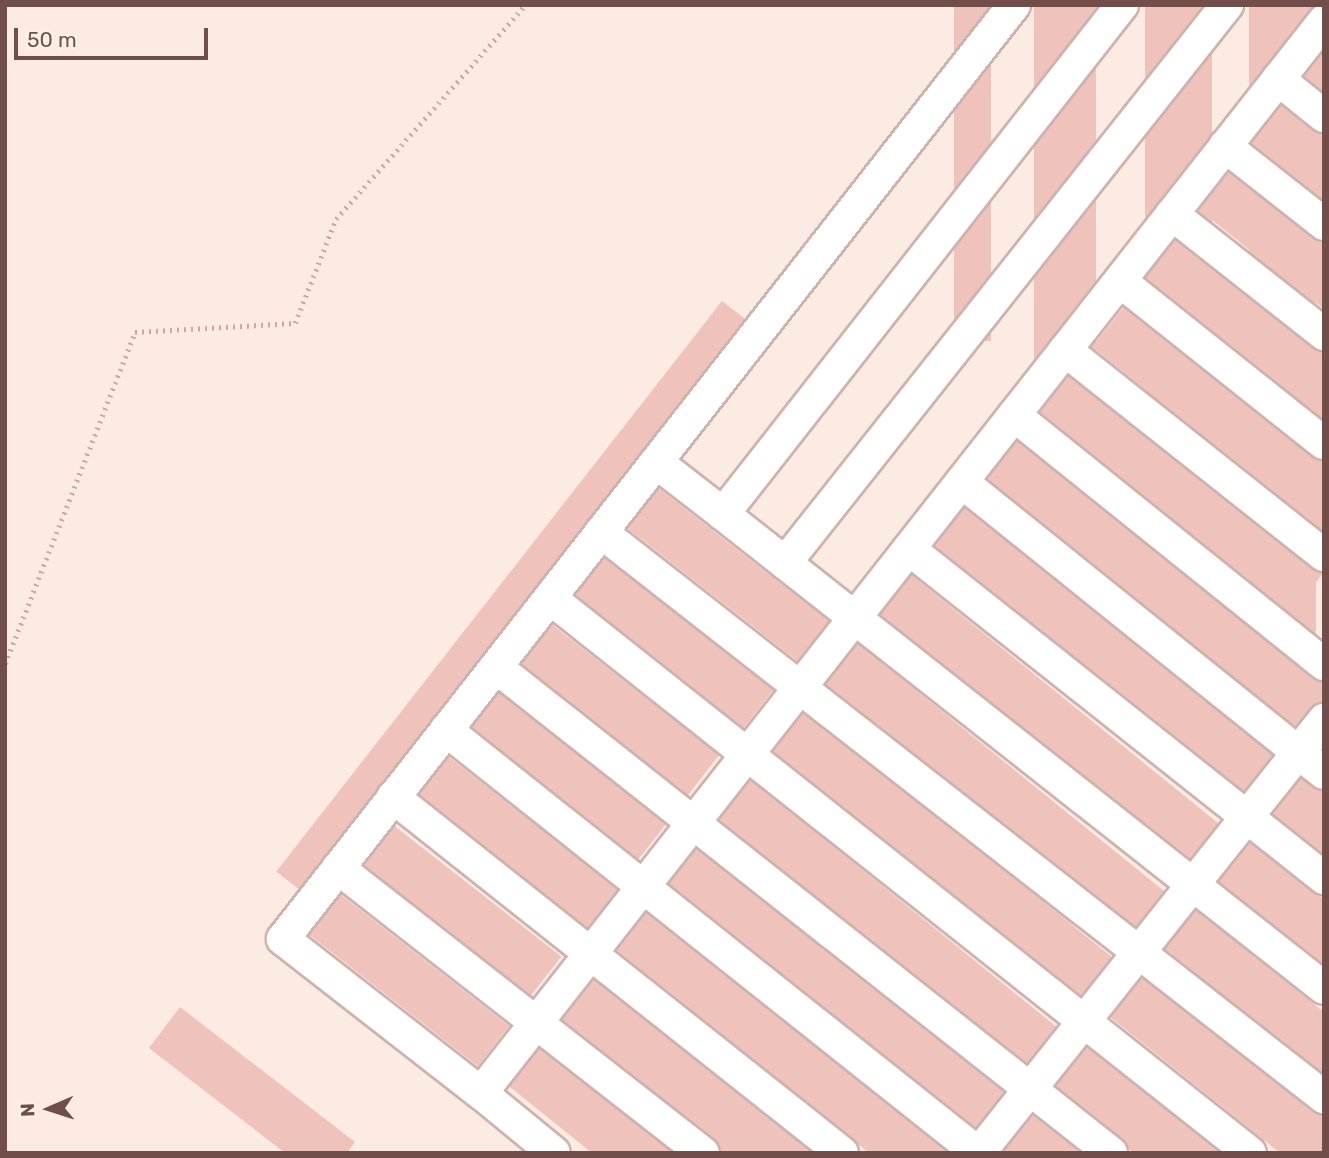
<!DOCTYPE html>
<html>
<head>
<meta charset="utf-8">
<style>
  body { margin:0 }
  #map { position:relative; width:1329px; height:1158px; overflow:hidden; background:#fbebe3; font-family:Rubik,sans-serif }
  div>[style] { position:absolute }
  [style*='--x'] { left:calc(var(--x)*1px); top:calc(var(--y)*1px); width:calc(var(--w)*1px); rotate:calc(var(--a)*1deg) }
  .building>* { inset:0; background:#efc2bc; transform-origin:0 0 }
  .path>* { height:4.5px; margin-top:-2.25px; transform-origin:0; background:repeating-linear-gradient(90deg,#d4a5a0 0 2px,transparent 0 7px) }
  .roads { filter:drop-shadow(2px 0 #ceb3ad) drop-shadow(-2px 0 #ceb3ad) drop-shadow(0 2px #ceb3ad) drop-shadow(0 -2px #ceb3ad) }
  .minor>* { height:32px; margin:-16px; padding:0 16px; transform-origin:16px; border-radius:16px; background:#fff }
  span { translate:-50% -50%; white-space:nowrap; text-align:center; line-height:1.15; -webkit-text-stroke:7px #fef0e9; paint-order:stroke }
  .frame { position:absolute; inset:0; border:7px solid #724e4a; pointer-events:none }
  .north { position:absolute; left:14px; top:1074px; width:70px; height:70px; -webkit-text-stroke:5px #fef0e9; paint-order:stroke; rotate:267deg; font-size:19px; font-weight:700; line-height:28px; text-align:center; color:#724e4a }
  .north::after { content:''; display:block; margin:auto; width:24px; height:32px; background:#724e4a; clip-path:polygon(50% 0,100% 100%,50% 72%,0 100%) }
  .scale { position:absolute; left:14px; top:28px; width:194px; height:32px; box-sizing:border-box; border:4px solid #724e4a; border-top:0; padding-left:9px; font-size:21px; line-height:24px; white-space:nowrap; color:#724e4a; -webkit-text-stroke:5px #fef0e9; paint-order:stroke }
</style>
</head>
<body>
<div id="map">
  <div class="building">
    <i style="left:954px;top:5px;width:37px;height:336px"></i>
    <i style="left:1034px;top:5px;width:62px;height:395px"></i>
    <i style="left:1145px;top:5px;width:67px;height:645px"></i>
    <i style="left:1249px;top:5px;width:67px;height:709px"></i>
    <i style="clip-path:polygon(1324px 47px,1324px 97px,1299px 78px)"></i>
    <i style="clip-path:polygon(1282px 103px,1324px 136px,1324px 207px,1248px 146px)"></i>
    <i style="clip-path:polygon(1233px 165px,1324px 238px,1324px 309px,1198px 209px)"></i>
    <i style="clip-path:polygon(1178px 235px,1324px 352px,1324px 422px,1143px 279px)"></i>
    <i style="left:722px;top:301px;width:29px;height:724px;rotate:38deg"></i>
    <i style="clip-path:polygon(1126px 304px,1324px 461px,1324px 532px,1092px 347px)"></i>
    <i style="left:1071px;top:371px;width:323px;height:55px;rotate:38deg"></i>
    <i style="clip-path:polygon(1018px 439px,1324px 683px,1324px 700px,1297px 732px,984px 482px)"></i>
    <i style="left:656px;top:486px;width:221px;height:51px;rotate:38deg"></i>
    <i style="left:963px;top:501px;width:401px;height:55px;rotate:39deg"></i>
    <i style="left:600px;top:553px;width:221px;height:51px;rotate:38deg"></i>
    <i style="left:908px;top:572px;width:401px;height:55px;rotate:39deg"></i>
    <i style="left:545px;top:619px;width:221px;height:51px;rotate:38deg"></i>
    <i style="left:854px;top:640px;width:401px;height:55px;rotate:39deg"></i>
    <i style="left:493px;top:685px;width:222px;height:51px;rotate:38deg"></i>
    <i style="left:803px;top:707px;width:401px;height:55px;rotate:39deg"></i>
    <i style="left:445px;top:754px;width:221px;height:51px;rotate:38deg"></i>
    <i style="clip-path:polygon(1299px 772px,1324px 791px,1324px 862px,1264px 815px)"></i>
    <i style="left:748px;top:777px;width:401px;height:55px;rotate:39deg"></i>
    <i style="left:388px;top:821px;width:220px;height:51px;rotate:38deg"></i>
    <i style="clip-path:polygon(1245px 836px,1324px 899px,1324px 970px,1210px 879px)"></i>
    <i style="left:697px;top:840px;width:401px;height:55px;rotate:39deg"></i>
    <i style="left:335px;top:890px;width:221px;height:51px;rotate:38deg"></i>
    <i style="clip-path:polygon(1188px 903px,1324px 1012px,1324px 1082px,1154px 946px)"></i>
    <i style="clip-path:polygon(647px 905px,957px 1153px,869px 1153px,613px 949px)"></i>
    <i style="clip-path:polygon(1139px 970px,1324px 1117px,1324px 1153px,1280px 1153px,1105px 1013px)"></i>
    <i style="clip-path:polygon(588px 974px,812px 1153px,724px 1153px,553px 1017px)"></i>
    <i style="clip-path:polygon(180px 1007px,355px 1142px,347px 1153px,285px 1153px,149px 1048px)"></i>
    <i style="clip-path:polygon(539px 1039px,681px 1153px,592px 1153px,505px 1083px)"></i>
    <i style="clip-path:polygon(1085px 1044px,1222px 1153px,1134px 1153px,1051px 1087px)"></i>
    <i style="clip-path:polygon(1032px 1108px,1088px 1153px,1000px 1153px)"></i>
  </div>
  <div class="path">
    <i style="--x:5;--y:664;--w:357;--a:-68.6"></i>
    <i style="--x:135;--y:332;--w:160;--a:-3.2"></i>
    <i style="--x:295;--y:323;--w:112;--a:-68.5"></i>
    <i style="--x:336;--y:219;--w:286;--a:-48.5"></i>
  </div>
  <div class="roads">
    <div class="minor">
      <i style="--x:1014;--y:5;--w:1186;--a:128.05"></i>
      <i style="--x:283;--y:939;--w:251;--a:37.9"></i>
      <i style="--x:481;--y:1093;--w:1364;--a:-51.82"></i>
      <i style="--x:1122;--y:5;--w:647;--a:128.09"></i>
      <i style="--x:723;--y:514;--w:765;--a:38.26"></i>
      <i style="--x:1278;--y:79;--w:59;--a:38.8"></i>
      <i style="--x:1225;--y:146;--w:126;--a:38.2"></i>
      <i style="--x:1172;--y:214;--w:194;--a:38.3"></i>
      <i style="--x:1120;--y:281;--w:260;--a:38.5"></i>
      <i style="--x:1065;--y:350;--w:330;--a:38.4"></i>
      <i style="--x:1014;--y:415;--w:398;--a:38.8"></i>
      <i style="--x:656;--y:462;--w:85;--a:37.8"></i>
      <i style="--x:962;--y:482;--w:464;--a:38.8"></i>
      <i style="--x:601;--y:532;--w:918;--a:38.01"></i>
      <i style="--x:909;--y:549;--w:530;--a:38.41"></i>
      <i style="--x:785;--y:563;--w:712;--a:-51.62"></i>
      <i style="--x:550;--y:598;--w:893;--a:38.41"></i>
      <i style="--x:496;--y:667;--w:784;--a:38.32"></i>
      <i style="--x:446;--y:730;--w:680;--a:38.49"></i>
      <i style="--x:393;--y:797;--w:573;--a:38.41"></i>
      <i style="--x:338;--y:868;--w:463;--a:38"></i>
      <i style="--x:481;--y:1093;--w:94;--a:39.4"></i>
      <i style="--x:979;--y:1153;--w:554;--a:-51.45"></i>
    </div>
  </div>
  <div class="frame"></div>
  <div class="north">N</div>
  <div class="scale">50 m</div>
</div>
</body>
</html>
